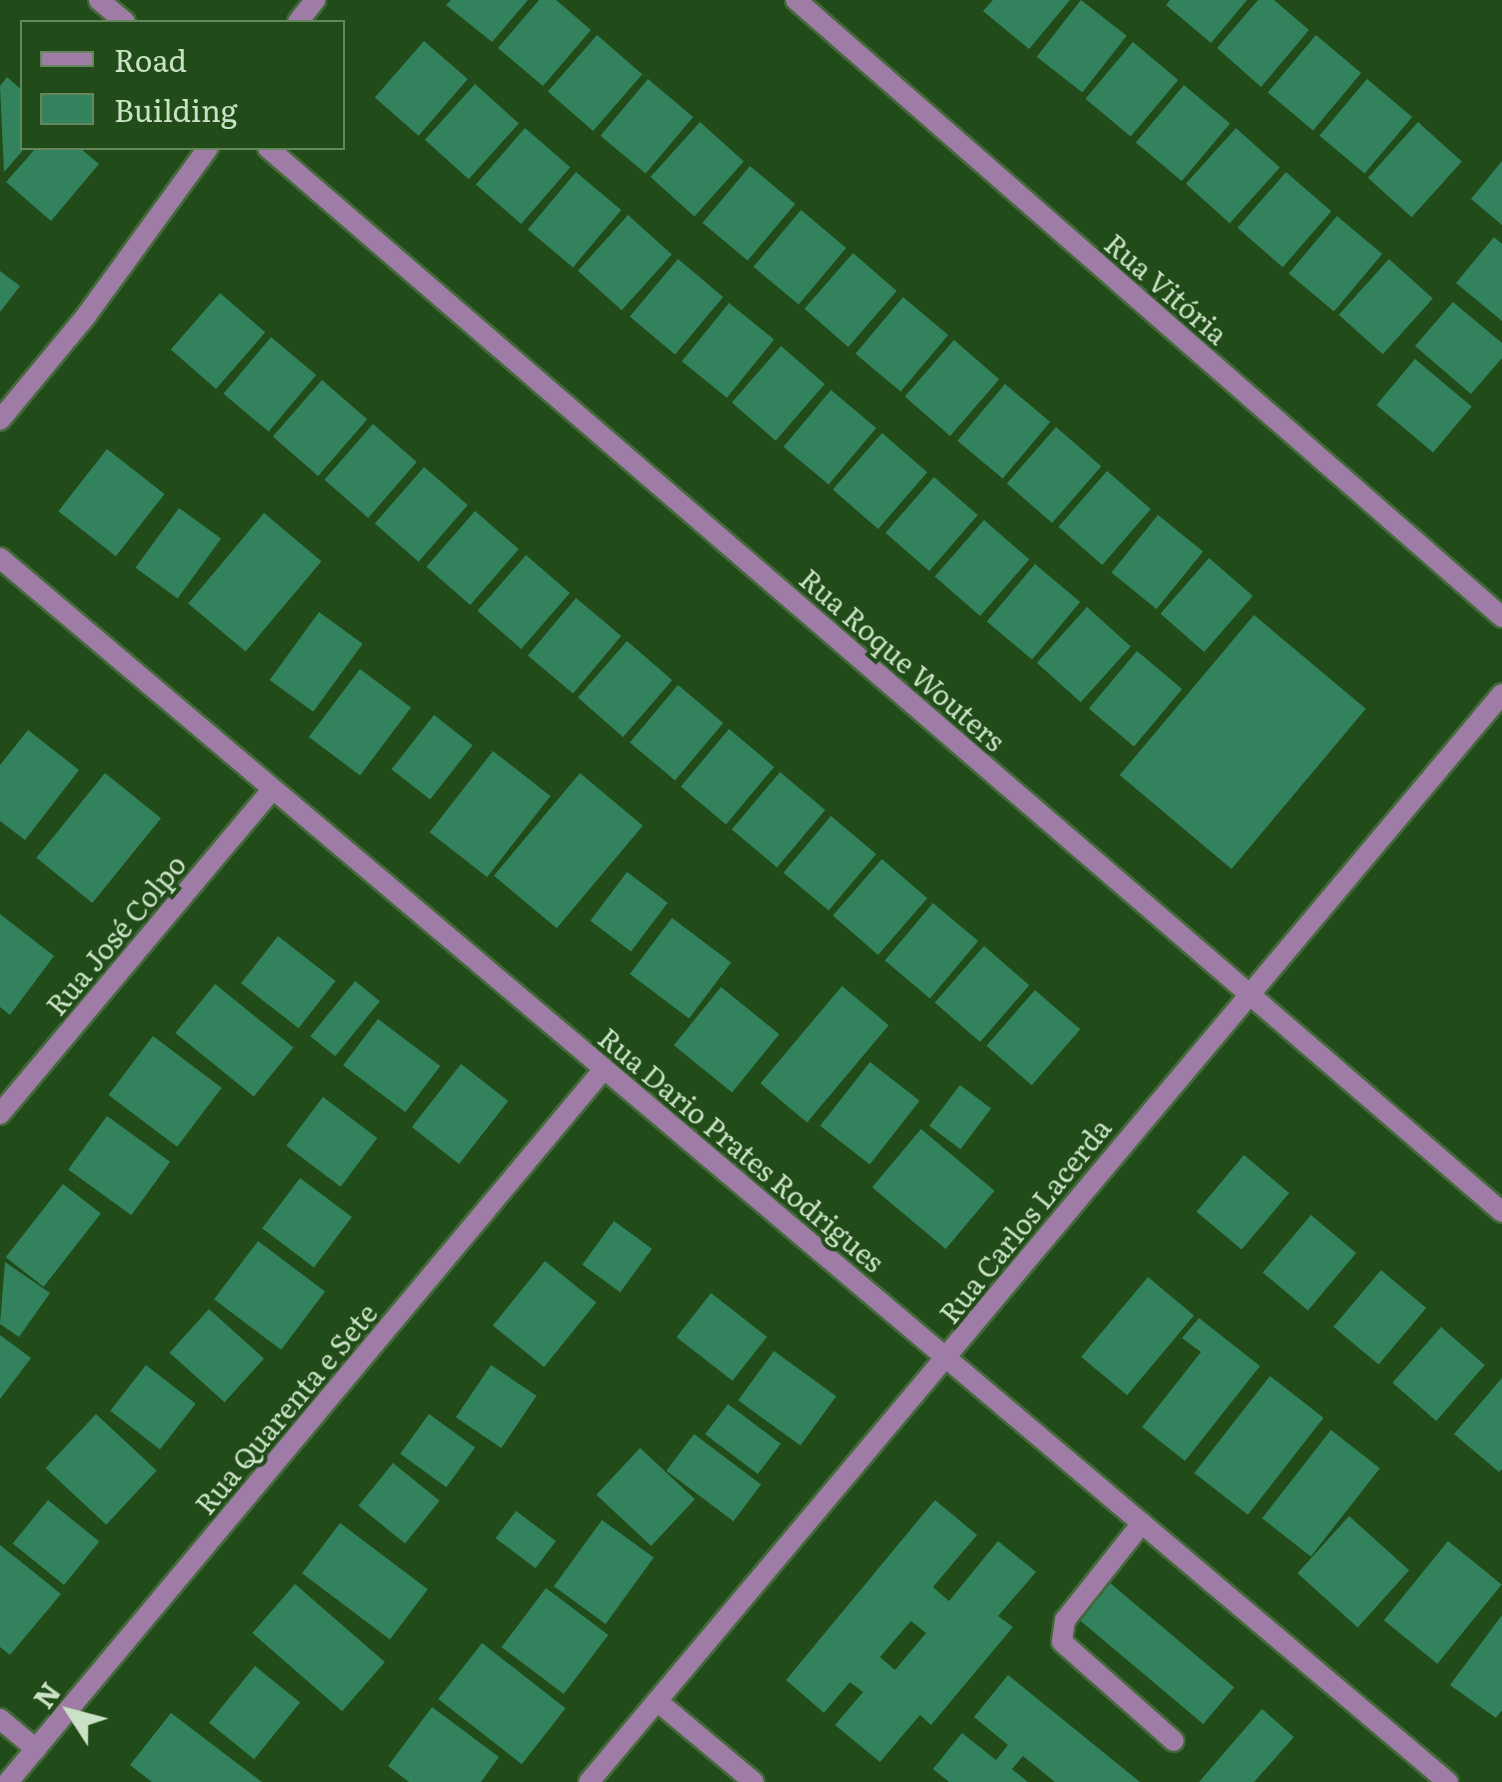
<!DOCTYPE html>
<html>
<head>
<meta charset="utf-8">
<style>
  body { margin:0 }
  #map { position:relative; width:1502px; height:1782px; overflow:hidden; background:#214b18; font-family:Literata,serif }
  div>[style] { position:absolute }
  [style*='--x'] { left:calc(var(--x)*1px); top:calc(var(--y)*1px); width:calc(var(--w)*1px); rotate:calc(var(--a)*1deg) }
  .building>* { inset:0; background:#32825d; transform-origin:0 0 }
  .roads { filter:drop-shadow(2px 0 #43693a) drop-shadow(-2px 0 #43693a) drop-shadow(0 2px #43693a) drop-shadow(0 -2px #43693a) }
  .lane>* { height:20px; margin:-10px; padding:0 10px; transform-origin:10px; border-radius:10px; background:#9f7ca6 }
  .street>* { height:20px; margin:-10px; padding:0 10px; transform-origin:10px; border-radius:10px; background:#9f7ca6 }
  span { translate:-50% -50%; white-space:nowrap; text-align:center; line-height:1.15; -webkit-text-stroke:8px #214b18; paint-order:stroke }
  .street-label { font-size:28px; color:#c9e1c4 }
  .legend { position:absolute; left:20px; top:20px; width:325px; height:130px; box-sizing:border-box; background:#214b18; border:2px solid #64875d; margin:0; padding:12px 18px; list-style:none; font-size:30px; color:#c9e1c4 }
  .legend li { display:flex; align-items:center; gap:20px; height:50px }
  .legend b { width:50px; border:2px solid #64875d }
  .north { position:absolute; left:20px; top:1662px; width:100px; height:100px; -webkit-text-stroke:8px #214b18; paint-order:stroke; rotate:306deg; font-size:28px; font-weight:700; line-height:40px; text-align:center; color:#c9e1c4 }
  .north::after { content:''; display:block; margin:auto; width:35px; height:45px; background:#c9e1c4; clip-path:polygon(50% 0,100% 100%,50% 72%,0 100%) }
</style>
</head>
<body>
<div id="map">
  <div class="building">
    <i style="clip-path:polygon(451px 0,528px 0,492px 42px,446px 5px)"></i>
    <i style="clip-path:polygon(539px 0,556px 0,591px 30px,543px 86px,498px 48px)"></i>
    <i style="clip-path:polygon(993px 0,1070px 0,1029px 49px,983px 11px)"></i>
    <i style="left:1081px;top:0;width:58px;height:72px;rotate:38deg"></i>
    <i style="clip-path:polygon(1170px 0,1247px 0,1211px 43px,1166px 5px)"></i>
    <i style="clip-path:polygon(1258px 0,1274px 0,1309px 30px,1261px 87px,1217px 48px)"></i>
    <i style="left:597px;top:35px;width:60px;height:75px;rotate:41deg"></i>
    <i style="left:1316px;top:35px;width:59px;height:75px;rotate:40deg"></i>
    <i style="left:424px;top:41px;width:58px;height:75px;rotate:41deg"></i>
    <i style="left:1133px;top:42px;width:59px;height:74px;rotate:40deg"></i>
    <i style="clip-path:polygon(7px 77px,22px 90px,25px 148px,4px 172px,0 86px)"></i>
    <i style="left:648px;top:79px;width:59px;height:74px;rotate:40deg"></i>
    <i style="left:1367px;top:79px;width:59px;height:74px;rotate:40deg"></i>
    <i style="left:475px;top:84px;width:59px;height:75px;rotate:42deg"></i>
    <i style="left:1184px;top:85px;width:60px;height:75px;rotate:40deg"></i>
    <i style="left:700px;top:122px;width:59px;height:74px;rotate:42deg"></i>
    <i style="left:1418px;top:122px;width:59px;height:75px;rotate:42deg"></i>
    <i style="left:525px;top:128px;width:60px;height:75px;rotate:41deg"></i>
    <i style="left:1236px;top:128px;width:59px;height:75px;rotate:42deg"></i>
    <i style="clip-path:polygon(36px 148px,80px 148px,99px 164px,51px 221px,6px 182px)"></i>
    <i style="clip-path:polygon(1502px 161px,1502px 225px,1471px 199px)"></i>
    <i style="left:750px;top:166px;width:59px;height:74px;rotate:40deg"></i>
    <i style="left:576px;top:172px;width:59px;height:75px;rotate:40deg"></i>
    <i style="left:1286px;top:172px;width:60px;height:74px;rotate:41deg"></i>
    <i style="left:801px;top:210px;width:59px;height:74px;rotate:40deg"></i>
    <i style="left:628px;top:215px;width:59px;height:75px;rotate:42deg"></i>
    <i style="left:1337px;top:216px;width:59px;height:75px;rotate:40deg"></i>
    <i style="clip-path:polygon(1494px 237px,1502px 244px,1502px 321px,1456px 283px)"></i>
    <i style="left:853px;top:253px;width:58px;height:74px;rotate:41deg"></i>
    <i style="left:678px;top:259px;width:59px;height:75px;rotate:40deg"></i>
    <i style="left:1389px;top:259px;width:59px;height:75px;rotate:42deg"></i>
    <i style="clip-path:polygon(0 271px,20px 286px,0 312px)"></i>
    <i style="left:220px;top:293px;width:60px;height:75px;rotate:41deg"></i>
    <i style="left:903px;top:297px;width:59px;height:74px;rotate:40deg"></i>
    <i style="clip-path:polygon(1453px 302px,1502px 343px,1502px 358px,1471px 394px,1415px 346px)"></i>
    <i style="left:729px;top:303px;width:58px;height:75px;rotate:39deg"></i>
    <i style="left:271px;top:337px;width:59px;height:74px;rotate:40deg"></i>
    <i style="left:954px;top:340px;width:60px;height:75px;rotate:41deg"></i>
    <i style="left:781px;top:346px;width:58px;height:75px;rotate:41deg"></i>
    <i style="left:1415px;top:359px;width:74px;height:60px;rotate:40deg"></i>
    <i style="left:322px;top:380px;width:60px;height:75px;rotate:41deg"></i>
    <i style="left:1005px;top:384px;width:59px;height:74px;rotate:40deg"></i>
    <i style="left:831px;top:390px;width:59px;height:74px;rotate:40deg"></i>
    <i style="left:373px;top:424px;width:58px;height:74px;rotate:41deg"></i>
    <i style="left:1056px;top:427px;width:60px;height:75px;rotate:41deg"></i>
    <i style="left:882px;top:433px;width:60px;height:75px;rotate:41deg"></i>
    <i style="left:107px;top:449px;width:73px;height:79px;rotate:38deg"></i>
    <i style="left:424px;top:467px;width:58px;height:75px;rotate:41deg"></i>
    <i style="left:1107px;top:471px;width:58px;height:74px;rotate:41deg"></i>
    <i style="left:934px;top:477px;width:58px;height:74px;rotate:41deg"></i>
    <i style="left:179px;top:508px;width:52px;height:74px;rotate:36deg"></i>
    <i style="left:475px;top:511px;width:58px;height:74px;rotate:41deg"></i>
    <i style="left:264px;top:513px;width:75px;height:118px;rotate:40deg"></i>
    <i style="left:1158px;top:515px;width:58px;height:74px;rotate:39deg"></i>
    <i style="left:984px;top:520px;width:60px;height:75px;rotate:41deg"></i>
    <i style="left:526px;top:555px;width:58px;height:74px;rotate:41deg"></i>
    <i style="left:1209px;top:558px;width:58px;height:74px;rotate:41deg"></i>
    <i style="left:1035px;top:564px;width:59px;height:75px;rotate:40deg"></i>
    <i style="left:576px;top:598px;width:59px;height:75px;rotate:40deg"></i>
    <i style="left:1087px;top:607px;width:59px;height:75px;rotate:42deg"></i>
    <i style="left:319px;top:612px;width:54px;height:84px;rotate:36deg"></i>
    <i style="left:1254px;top:615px;width:146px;height:209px;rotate:40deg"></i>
    <i style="left:627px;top:641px;width:60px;height:75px;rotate:41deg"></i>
    <i style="left:1137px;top:651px;width:59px;height:75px;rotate:40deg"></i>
    <i style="left:360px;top:669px;width:64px;height:85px;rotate:37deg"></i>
    <i style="left:678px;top:685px;width:59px;height:75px;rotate:40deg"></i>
    <i style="left:434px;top:715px;width:49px;height:69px;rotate:38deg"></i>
    <i style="left:729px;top:729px;width:59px;height:75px;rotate:40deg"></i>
    <i style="clip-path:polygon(28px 730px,79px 770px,25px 840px,0 821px,0 765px)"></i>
    <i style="left:493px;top:751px;width:73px;height:103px;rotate:38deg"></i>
    <i style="left:780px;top:772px;width:59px;height:75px;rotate:40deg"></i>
    <i style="left:105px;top:773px;width:72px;height:109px;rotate:39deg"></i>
    <i style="left:580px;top:773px;width:82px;height:134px;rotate:40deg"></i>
    <i style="left:831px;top:816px;width:59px;height:74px;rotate:40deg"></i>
    <i style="left:882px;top:859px;width:60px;height:75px;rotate:41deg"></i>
    <i style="left:627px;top:872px;width:51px;height:61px;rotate:37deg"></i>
    <i style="left:933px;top:903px;width:59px;height:75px;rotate:40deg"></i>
    <i style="clip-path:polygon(0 914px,54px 956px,10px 1015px,0 1007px)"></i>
    <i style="left:672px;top:918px;width:74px;height:70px;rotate:37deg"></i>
    <i style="left:278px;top:936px;width:73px;height:60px;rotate:38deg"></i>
    <i style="left:984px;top:946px;width:60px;height:75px;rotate:41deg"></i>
    <i style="left:355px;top:981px;width:32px;height:71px;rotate:39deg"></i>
    <i style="left:215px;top:984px;width:101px;height:63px;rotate:39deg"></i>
    <i style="left:842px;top:986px;width:61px;height:127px;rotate:40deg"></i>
    <i style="left:721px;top:987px;width:75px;height:75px;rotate:39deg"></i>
    <i style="left:1035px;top:990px;width:60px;height:74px;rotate:41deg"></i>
    <i style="left:378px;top:1019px;width:78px;height:58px;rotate:37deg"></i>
    <i style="left:153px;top:1036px;width:86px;height:74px;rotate:37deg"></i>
    <i style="left:870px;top:1062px;width:63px;height:81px;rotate:38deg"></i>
    <i style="left:461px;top:1064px;width:60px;height:80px;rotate:38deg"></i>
    <i style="left:960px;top:1085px;width:39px;height:51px;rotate:37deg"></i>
    <i style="left:323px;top:1097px;width:68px;height:61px;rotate:37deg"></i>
    <i style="left:107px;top:1116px;width:78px;height:66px;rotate:36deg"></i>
    <i style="left:921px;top:1129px;width:96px;height:76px;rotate:40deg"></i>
    <i style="left:1244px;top:1155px;width:59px;height:74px;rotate:40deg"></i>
    <i style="left:300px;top:1178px;width:65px;height:63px;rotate:37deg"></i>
    <i style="left:63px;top:1184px;width:48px;height:93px;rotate:38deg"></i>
    <i style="left:1311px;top:1215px;width:59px;height:75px;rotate:40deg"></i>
    <i style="left:614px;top:1221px;width:47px;height:54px;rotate:36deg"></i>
    <i style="left:258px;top:1241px;width:84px;height:73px;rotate:37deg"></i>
    <i style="left:545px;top:1261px;width:66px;height:83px;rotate:39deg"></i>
    <i style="clip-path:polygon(5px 1262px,50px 1293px,19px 1337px,0 1324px)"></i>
    <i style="left:1381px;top:1270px;width:59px;height:74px;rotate:40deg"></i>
    <i style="left:1148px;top:1277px;width:60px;height:104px;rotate:40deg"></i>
    <i style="left:711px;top:1293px;width:71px;height:56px;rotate:38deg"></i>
    <i style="left:209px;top:1309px;width:74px;height:59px;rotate:42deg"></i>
    <i style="clip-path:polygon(1199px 1318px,1260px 1366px,1185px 1461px,1142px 1427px,1201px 1352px,1182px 1338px)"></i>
    <i style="left:1441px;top:1327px;width:58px;height:74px;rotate:41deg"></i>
    <i style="clip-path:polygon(0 1335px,31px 1358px,0 1399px)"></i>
    <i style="left:774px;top:1351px;width:77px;height:61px;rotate:36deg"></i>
    <i style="left:146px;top:1365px;width:63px;height:58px;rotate:38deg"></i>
    <i style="left:491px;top:1365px;width:55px;height:63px;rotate:34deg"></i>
    <i style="left:1270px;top:1376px;width:68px;height:123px;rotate:38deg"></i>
    <i style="clip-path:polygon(1502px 1378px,1502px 1469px,1499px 1472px,1454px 1434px)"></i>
    <i style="left:728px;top:1404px;width:66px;height:38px;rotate:37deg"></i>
    <i style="left:96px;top:1414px;width:83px;height:74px;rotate:43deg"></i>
    <i style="left:429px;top:1414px;width:57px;height:49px;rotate:36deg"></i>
    <i style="left:1331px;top:1430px;width:62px;height:112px;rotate:38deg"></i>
    <i style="left:694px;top:1434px;width:84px;height:46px;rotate:37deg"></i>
    <i style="left:640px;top:1448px;width:75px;height:64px;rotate:43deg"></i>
    <i style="left:393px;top:1463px;width:60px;height:55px;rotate:39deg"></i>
    <i style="left:48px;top:1500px;width:66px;height:56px;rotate:39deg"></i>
    <i style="clip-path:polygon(evenodd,935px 1500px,977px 1535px,933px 1587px,949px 1601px,998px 1541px,1036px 1572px,998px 1616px,1013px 1627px,931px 1725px,920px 1715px,880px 1762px,835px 1725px,863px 1692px,850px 1682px,824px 1713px,786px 1680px,935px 1500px,911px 1621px,926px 1633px,895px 1670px,880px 1657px,911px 1621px)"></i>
    <i style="left:516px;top:1511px;width:50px;height:34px;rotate:37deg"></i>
    <i style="left:1349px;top:1516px;width:81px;height:77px;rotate:42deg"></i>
    <i style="left:602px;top:1520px;width:64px;height:82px;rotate:36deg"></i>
    <i style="left:340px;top:1523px;width:110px;height:63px;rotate:37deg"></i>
    <i style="left:1448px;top:1541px;width:69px;height:102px;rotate:39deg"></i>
    <i style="clip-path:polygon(0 1545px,61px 1594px,10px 1655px,0 1647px)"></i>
    <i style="left:1110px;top:1583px;width:162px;height:48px;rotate:40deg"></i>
    <i style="left:295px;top:1584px;width:119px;height:65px;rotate:41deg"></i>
    <i style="left:546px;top:1588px;width:78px;height:74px;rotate:37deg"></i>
    <i style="clip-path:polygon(1502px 1615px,1502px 1710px,1496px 1718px,1450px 1685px)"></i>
    <i style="left:482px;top:1643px;width:106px;height:71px;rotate:38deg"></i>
    <i style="left:255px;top:1666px;width:58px;height:73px;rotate:39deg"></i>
    <i style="clip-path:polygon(1008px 1675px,1140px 1782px,1055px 1782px,1023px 1756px,1012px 1769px,1028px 1782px,949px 1782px,933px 1769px,962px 1733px,996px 1760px,1008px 1745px,974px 1717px)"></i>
    <i style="clip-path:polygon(432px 1707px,499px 1757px,481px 1782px,409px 1782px,388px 1766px)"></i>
    <i style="clip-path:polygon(1262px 1709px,1294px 1737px,1254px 1782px,1199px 1782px)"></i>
    <i style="clip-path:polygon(171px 1713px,262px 1782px,152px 1782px,130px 1765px)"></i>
  </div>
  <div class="roads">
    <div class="lane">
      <i style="--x:1142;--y:1523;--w:124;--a:128.4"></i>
      <i style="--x:1065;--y:1620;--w:22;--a:98"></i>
      <i style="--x:1062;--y:1642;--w:149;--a:41.5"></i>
    </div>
    <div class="street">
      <i style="--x:99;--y:0;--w:34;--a:40"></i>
      <i style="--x:796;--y:0;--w:938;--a:41.15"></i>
      <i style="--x:298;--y:22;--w:28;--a:-52"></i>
      <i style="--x:268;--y:148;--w:1629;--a:40.77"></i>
      <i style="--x:0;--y:420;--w:135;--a:-50.4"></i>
      <i style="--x:86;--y:316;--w:208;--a:-54"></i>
      <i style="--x:0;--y:558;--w:1896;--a:40.21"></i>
      <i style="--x:0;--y:1114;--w:424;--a:-50"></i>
      <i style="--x:657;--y:1701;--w:126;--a:39.9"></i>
      <i style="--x:0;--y:1719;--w:47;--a:39.8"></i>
      <i style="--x:8;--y:1782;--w:929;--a:-50.11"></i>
      <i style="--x:589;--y:1782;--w:1420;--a:-50"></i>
    </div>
  </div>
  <div class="street-label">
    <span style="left:1167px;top:288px;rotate:41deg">Rua Vitória</span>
    <span style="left:903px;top:659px;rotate:41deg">Rua Roque Wouters</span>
    <span style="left:115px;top:934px;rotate:-50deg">Rua José Colpo</span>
    <span style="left:742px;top:1149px;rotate:40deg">Rua Dario Prates Rodrigues</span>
    <span style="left:1024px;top:1220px;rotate:-51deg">Rua Carlos Lacerda</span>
    <span style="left:285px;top:1408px;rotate:-50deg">Rua Quarenta e Sete</span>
  </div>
  <ul class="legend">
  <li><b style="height:12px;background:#9f7ca6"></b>Road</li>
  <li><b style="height:28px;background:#32825d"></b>Building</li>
  </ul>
  <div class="north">N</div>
</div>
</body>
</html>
